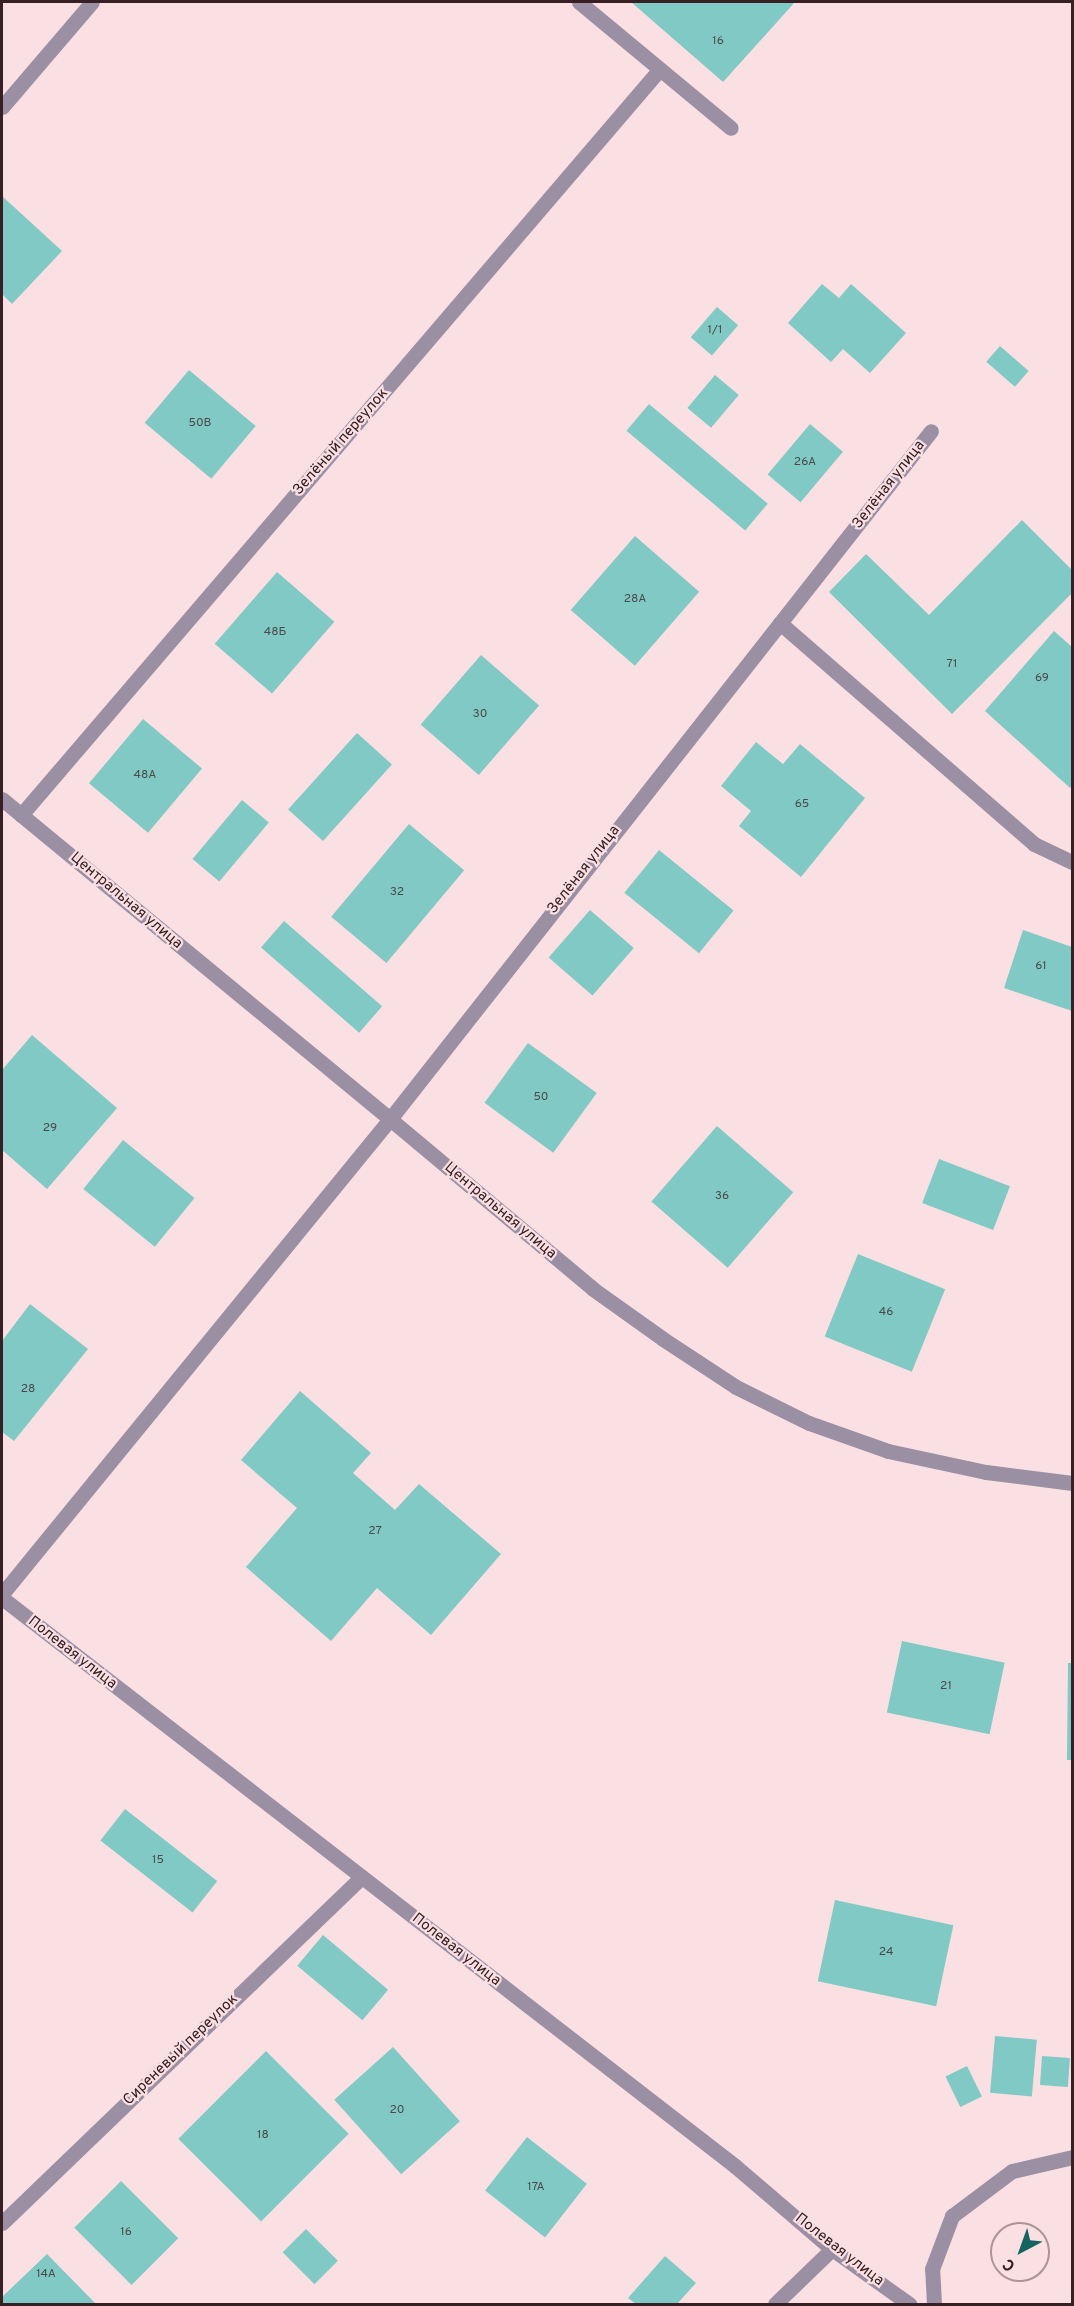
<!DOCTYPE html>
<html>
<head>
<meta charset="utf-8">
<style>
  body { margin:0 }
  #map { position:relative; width:1074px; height:2306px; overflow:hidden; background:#fae0e3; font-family:Overpass,sans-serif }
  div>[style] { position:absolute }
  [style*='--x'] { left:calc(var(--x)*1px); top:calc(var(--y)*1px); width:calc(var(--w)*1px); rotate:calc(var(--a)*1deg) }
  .building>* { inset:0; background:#81c9c4; transform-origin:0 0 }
  .minor>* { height:15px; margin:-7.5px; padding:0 7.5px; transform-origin:7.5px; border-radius:7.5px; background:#9b8fa4 }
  span { translate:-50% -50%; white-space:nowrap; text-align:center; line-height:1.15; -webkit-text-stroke:4.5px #fae0e3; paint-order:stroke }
  .number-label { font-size:12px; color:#4a4a4b }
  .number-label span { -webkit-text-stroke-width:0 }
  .street-label { font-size:15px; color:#372023 }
  .frame { position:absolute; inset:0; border:3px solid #372023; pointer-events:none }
  .north { position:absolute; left:990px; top:2222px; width:60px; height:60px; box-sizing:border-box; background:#fae0e3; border:2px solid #ac9396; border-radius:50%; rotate:221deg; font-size:16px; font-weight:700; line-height:24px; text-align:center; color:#372023 }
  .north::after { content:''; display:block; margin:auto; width:21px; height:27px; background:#166460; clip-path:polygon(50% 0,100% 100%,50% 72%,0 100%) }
</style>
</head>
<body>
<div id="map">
  <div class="building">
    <i style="clip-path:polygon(631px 2px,795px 2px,723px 82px)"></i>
    <i style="clip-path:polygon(2px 196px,62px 251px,12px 304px,2px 294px)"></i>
    <i style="clip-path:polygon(822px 284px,839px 298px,851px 284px,906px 333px,870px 373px,843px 349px,831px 362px,788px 323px)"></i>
    <i style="left:717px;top:307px;width:28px;height:40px;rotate:41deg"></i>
    <i style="left:1000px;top:346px;width:38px;height:21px;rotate:41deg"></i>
    <i style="left:189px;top:370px;width:87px;height:69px;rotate:40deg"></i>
    <i style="left:715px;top:375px;width:31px;height:43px;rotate:40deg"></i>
    <i style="left:649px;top:404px;width:155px;height:35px;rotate:40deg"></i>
    <i style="left:810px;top:424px;width:43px;height:66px;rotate:40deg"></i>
    <i style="clip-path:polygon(1022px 520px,1072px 570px,1072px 593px,952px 714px,829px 592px,866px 554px,929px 615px)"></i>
    <i style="left:635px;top:536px;width:85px;height:98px;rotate:41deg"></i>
    <i style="left:277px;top:572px;width:76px;height:95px;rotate:41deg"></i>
    <i style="clip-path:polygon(1054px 631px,1072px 647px,1072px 785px,1070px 788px,985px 711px)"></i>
    <i style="left:481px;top:655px;width:77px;height:92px;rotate:41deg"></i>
    <i style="left:143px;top:719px;width:77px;height:84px;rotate:40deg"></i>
    <i style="left:357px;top:733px;width:47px;height:103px;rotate:42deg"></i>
    <i style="clip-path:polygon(756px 742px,783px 764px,800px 744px,865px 798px,801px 877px,739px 826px,751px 811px,721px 786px)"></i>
    <i style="left:242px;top:800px;width:35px;height:77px;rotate:40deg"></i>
    <i style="left:409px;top:824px;width:72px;height:121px;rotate:40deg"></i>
    <i style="left:659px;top:850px;width:96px;height:55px;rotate:39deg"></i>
    <i style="left:590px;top:910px;width:58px;height:63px;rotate:41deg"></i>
    <i style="left:284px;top:921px;width:130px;height:35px;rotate:41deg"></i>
    <i style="clip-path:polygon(1023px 930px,1072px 947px,1072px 1011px,1004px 988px)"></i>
    <i style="clip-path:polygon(32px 1035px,117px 1108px,47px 1189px,2px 1150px,2px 1070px)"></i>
    <i style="left:528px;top:1043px;width:85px;height:74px;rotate:36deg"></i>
    <i style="left:717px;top:1126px;width:101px;height:100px;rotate:41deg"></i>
    <i style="left:123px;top:1140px;width:92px;height:63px;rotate:39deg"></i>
    <i style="left:939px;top:1159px;width:76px;height:47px;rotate:21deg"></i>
    <i style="left:858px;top:1254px;width:94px;height:89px;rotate:22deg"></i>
    <i style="clip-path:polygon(30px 1304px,88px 1349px,14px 1441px,2px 1432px,2px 1341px)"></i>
    <i style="clip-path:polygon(300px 1391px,371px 1453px,353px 1473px,395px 1510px,419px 1484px,501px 1554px,431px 1635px,377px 1588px,331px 1641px,246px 1567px,297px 1508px,241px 1460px)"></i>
    <i style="left:902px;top:1641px;width:105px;height:73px;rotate:12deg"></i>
    <i style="clip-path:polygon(1068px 1663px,1072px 1663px,1072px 1760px,1067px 1760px)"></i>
    <i style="left:125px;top:1809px;width:117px;height:40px;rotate:38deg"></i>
    <i style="left:835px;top:1900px;width:121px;height:83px;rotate:12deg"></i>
    <i style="left:323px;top:1935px;width:85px;height:40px;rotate:40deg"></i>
    <i style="left:995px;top:2036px;width:42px;height:57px;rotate:5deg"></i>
    <i style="left:393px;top:2047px;width:100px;height:79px;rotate:48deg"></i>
    <i style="left:266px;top:2051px;width:117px;height:124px;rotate:45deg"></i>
    <i style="left:1042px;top:2056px;width:28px;height:29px;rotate:4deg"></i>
    <i style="left:967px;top:2066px;width:34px;height:24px;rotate:64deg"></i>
    <i style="left:527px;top:2137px;width:76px;height:68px;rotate:38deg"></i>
    <i style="left:121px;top:2181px;width:81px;height:66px;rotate:45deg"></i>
    <i style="left:306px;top:2229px;width:45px;height:33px;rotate:45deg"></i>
    <i style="clip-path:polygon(47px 2254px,96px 2304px,2px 2304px,2px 2297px)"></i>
    <i style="clip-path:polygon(665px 2256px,696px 2283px,677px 2304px,636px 2304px,628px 2298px)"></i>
  </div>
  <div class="minor">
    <i style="--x:579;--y:2;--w:197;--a:39.7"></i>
    <i style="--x:2;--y:107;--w:138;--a:-49.4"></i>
    <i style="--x:780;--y:623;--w:337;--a:41"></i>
    <i style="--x:1034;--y:844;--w:42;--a:25.3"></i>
    <i style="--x:2;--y:799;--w:503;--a:39.51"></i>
    <i style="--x:390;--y:1119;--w:265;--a:39.9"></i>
    <i style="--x:593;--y:1289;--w:86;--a:35.5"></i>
    <i style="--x:663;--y:1339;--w:87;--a:33.3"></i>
    <i style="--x:736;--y:1387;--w:81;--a:26.3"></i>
    <i style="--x:809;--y:1423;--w:84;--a:19.5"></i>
    <i style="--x:888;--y:1451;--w:100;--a:12.1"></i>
    <i style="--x:986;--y:1472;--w:87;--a:7.3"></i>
    <i style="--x:21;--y:815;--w:982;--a:-49.42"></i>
    <i style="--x:2;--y:1594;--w:613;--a:-50.76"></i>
    <i style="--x:390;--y:1119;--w:875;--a:-51.82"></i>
    <i style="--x:2;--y:1598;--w:927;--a:37.77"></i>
    <i style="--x:735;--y:2166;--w:128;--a:40.6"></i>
    <i style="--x:832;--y:2249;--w:95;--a:35.5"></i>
    <i style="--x:2;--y:2223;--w:499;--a:-43.9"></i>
    <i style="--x:775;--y:2304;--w:79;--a:-44"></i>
    <i style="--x:934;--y:2304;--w:35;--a:-93"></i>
    <i style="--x:932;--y:2269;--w:57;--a:-69.3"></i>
    <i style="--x:952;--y:2216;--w:75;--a:-36.9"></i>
    <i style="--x:1012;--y:2171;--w:62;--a:-13.1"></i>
  </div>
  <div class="number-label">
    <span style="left:718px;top:42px">16</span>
    <span style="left:715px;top:331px">1/1</span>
    <span style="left:200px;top:424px">50В</span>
    <span style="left:805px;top:463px">26А</span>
    <span style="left:635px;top:600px">28А</span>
    <span style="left:275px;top:633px">48Б</span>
    <span style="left:952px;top:665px">71</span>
    <span style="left:1042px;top:679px">69</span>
    <span style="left:480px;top:715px">30</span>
    <span style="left:145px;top:776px">48А</span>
    <span style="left:802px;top:805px">65</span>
    <span style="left:397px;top:893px">32</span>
    <span style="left:1041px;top:967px">61</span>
    <span style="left:541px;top:1098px">50</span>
    <span style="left:50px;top:1129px">29</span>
    <span style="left:722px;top:1197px">36</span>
    <span style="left:886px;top:1313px">46</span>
    <span style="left:28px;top:1390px">28</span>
    <span style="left:375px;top:1532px">27</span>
    <span style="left:946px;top:1687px">21</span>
    <span style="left:158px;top:1861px">15</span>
    <span style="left:886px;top:1953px">24</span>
    <span style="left:397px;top:2111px">20</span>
    <span style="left:263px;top:2136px">18</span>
    <span style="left:536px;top:2188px">17А</span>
    <span style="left:126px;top:2233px">16</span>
    <span style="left:46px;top:2275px">14А</span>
  </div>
  <div class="street-label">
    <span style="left:341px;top:442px;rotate:-49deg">Зелёный переулок</span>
    <span style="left:889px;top:485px;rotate:-52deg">Зелёная улица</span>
    <span style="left:584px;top:870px;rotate:-52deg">Зелёная улица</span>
    <span style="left:126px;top:901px;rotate:40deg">Центральная улица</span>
    <span style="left:500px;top:1211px;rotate:40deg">Центральная улица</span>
    <span style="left:72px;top:1653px;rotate:38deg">Полевая улица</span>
    <span style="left:456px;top:1950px;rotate:38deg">Полевая улица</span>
    <span style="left:181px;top:2050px;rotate:-44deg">Сиреневый переулок</span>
    <span style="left:839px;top:2250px;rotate:38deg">Полевая улица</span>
  </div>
  <div class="frame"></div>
  <div class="north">С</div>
</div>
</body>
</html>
